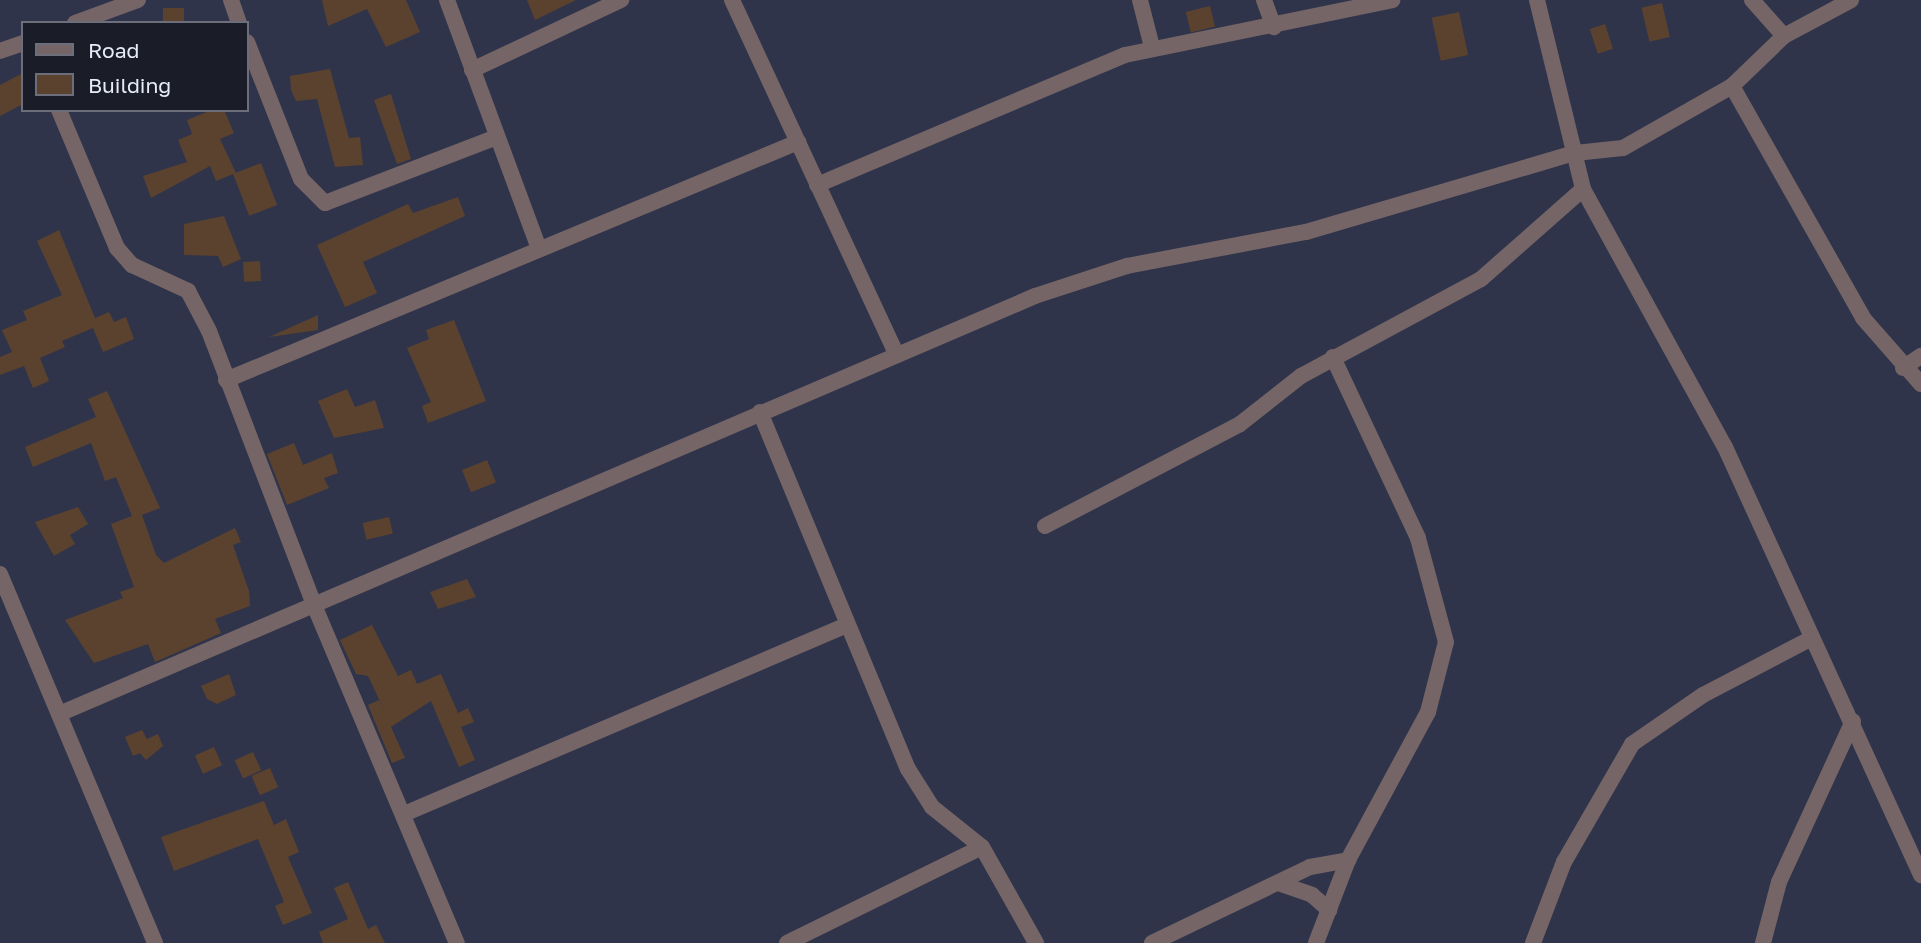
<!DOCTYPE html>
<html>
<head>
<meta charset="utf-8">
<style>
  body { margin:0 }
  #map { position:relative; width:1921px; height:943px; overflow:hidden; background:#2f344a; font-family:"Golos Text",sans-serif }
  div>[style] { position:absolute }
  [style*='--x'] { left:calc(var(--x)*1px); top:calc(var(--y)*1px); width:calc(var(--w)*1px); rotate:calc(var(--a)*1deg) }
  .building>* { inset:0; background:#5b422f; transform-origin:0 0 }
  .street>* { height:16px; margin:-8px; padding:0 8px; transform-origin:8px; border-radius:8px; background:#756567 }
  span { translate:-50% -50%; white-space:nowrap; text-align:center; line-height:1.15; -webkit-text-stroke:7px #1a1c27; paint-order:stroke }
  .legend { position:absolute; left:21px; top:21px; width:228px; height:91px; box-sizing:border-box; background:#1a1c27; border:2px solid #6c6e7b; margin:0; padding:9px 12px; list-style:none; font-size:21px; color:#e7eaf9 }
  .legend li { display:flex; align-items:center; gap:14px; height:35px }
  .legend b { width:35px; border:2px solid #6c6e7b }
</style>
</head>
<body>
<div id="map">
  <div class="building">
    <i style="clip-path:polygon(322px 0,406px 0,420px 32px,386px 47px,367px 9px,328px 26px)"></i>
    <i style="clip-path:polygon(527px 0,576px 0,535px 20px)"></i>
    <i style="left:1662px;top:3px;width:35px;height:21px;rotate:77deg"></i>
    <i style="left:1210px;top:6px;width:21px;height:25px;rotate:76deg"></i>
    <i style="left:163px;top:8px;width:21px;height:15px"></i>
    <i style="left:1459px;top:12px;width:44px;height:28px;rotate:78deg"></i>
    <i style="left:1605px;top:24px;width:26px;height:16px;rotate:72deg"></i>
    <i style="clip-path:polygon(330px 69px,349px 138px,360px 137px,363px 165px,335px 167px,317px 99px,296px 101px,291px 90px,290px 76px)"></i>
    <i style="clip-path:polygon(23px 73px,23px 104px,0 116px,0 85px)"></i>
    <i style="clip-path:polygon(391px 94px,411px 159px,397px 164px,374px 100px)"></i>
    <i style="clip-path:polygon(212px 110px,224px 110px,234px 133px,220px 139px,236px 173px,216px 181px,210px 166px,151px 198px,143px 176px,187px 162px,178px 140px,192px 134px,187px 120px)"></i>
    <i style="left:261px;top:163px;width:45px;height:30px;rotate:69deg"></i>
    <i style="clip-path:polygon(458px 197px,465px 216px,363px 262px,377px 293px,345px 307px,317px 245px,408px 204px,413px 213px)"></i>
    <i style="clip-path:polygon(224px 216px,241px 259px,223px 267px,218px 256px,184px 255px,184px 224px)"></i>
    <i style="clip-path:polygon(59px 230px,95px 318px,109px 312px,114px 322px,126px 317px,134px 339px,103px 352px,93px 328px,62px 341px,65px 347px,40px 358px,49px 381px,33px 388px,24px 366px,0 375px,0 357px,12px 352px,2px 330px,27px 320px,23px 311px,62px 295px,37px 241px)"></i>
    <i style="left:260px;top:261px;width:20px;height:17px;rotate:87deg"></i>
    <i style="clip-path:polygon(318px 315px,318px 330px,269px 337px)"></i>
    <i style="clip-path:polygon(454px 320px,486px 401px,428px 423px,422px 406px,431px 402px,407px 348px,429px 339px,426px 330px)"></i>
    <i style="clip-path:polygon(347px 389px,355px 407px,375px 400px,384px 428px,334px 438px,318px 401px)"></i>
    <i style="clip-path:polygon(107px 391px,160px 508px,142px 515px,156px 555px,164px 563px,235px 528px,241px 542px,233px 545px,249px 591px,250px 606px,215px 619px,221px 633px,155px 662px,148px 644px,94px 663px,65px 620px,123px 598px,120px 592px,134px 587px,111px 524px,132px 516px,116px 477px,105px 481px,91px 443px,33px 467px,25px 447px,96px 417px,88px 399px)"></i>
    <i style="clip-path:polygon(294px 443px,303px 465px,332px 453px,338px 473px,324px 478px,329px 488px,287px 505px,267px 454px)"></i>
    <i style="left:487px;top:460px;width:24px;height:27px;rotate:68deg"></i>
    <i style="clip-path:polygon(78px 507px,88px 524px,70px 535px,75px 544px,54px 556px,35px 522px)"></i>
    <i style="left:389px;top:517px;width:17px;height:27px;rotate:77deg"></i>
    <i style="clip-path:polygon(467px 579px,476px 597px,438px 609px,430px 592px)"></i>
    <i style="clip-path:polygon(372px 625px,398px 676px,411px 670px,417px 684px,441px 674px,458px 713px,468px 708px,474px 722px,461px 727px,475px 760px,459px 767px,431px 701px,391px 727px,405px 758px,392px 763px,368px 705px,379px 700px,385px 712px,368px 676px,356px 674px,340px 640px)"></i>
    <i style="clip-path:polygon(229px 674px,236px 695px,217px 704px,207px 699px,201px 686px)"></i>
    <i style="clip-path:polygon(142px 730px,147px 739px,158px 734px,163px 746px,146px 760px,140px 753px,133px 756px,125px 737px)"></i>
    <i style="left:214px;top:747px;width:20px;height:21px;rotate:66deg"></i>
    <i style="left:253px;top:752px;width:20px;height:20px;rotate:66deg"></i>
    <i style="left:270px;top:768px;width:21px;height:20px;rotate:67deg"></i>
    <i style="clip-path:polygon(264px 801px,274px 825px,286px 819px,299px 852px,288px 857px,312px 913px,283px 925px,275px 906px,284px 902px,258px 839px,174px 871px,161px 837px)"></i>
    <i style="clip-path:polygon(348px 882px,368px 929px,376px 925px,385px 943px,323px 943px,319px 932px,348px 919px,334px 888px)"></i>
  </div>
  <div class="street">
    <i style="--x:231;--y:0;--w:24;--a:71"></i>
    <i style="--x:447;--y:0;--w:265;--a:69.7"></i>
    <i style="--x:732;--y:0;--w:391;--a:65.1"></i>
    <i style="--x:1140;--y:0;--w:49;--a:75.7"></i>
    <i style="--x:1264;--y:0;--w:29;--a:70"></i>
    <i style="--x:1537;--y:0;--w:195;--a:76.3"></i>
    <i style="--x:1583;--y:189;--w:294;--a:61.2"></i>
    <i style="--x:1725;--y:447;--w:471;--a:65.4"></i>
    <i style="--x:1752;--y:0;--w:48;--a:48.4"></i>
    <i style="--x:75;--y:23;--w:67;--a:-20.1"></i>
    <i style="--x:247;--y:42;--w:147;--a:68.5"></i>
    <i style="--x:301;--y:179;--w:34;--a:45"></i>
    <i style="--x:325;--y:203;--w:184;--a:-21"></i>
    <i style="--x:0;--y:51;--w:24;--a:-19"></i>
    <i style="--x:472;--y:70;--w:165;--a:-25.2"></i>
    <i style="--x:1732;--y:86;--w:266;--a:60.5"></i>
    <i style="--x:1863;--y:318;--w:88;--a:48.7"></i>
    <i style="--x:59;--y:110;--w:150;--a:67.2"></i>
    <i style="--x:117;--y:248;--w:23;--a:49"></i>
    <i style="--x:132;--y:265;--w:62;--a:24.9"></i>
    <i style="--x:188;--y:291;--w:45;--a:62.3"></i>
    <i style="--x:209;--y:331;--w:293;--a:69"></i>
    <i style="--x:314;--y:605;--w:367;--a:67.1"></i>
    <i style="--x:817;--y:185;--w:334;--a:-22.9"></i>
    <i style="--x:1125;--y:55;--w:273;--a:-11.6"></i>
    <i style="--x:1903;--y:368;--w:22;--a:-34"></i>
    <i style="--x:226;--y:380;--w:620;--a:-22.59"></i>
    <i style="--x:760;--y:412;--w:386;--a:67.5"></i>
    <i style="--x:908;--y:769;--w:45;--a:57.7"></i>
    <i style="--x:932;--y:807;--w:64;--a:38.7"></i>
    <i style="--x:982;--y:847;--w:110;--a:60.6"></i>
    <i style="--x:1045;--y:526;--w:220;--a:-27.6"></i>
    <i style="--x:1240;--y:424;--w:78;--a:-38.2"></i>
    <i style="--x:1301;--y:376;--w:204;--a:-28.3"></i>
    <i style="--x:1481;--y:279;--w:136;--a:-41.4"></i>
    <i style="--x:0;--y:574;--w:400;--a:67.2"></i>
    <i style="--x:59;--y:714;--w:1062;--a:-23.18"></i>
    <i style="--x:1035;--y:296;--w:97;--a:-18.1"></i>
    <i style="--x:1127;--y:266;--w:182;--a:-10.8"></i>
    <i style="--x:1306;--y:232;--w:280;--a:-16.4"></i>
    <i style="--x:1575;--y:153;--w:48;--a:-5.9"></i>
    <i style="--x:1623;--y:148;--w:125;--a:-29.6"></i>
    <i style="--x:1732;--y:86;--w:72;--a:-43.9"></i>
    <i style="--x:1784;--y:36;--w:76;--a:-28.2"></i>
    <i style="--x:404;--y:814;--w:478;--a:-23.1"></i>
    <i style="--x:1278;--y:883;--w:36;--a:19"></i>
    <i style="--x:1312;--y:895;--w:23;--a:41"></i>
    <i style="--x:787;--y:943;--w:217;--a:-26.2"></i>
    <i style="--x:1152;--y:943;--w:175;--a:-25.7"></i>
    <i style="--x:1310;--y:867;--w:39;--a:-10"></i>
    <i style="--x:1316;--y:943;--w:89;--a:-68.9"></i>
    <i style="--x:1348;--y:860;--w:168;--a:-61.6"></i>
    <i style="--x:1428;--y:712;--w:72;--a:-75.6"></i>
    <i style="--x:1446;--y:642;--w:108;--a:-105.1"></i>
    <i style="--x:1418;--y:538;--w:200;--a:-115.2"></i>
    <i style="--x:1533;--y:943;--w:87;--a:-69.1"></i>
    <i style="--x:1564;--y:862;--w:136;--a:-60"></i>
    <i style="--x:1632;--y:744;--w:86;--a:-34.6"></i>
    <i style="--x:1703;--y:695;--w:123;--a:-27.6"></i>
    <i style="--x:1763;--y:943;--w:63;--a:-75.3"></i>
    <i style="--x:1779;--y:882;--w:177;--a:-65.3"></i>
  </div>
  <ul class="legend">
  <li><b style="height:9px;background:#756567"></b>Road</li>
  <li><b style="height:19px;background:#5b422f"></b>Building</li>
  </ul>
</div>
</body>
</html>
